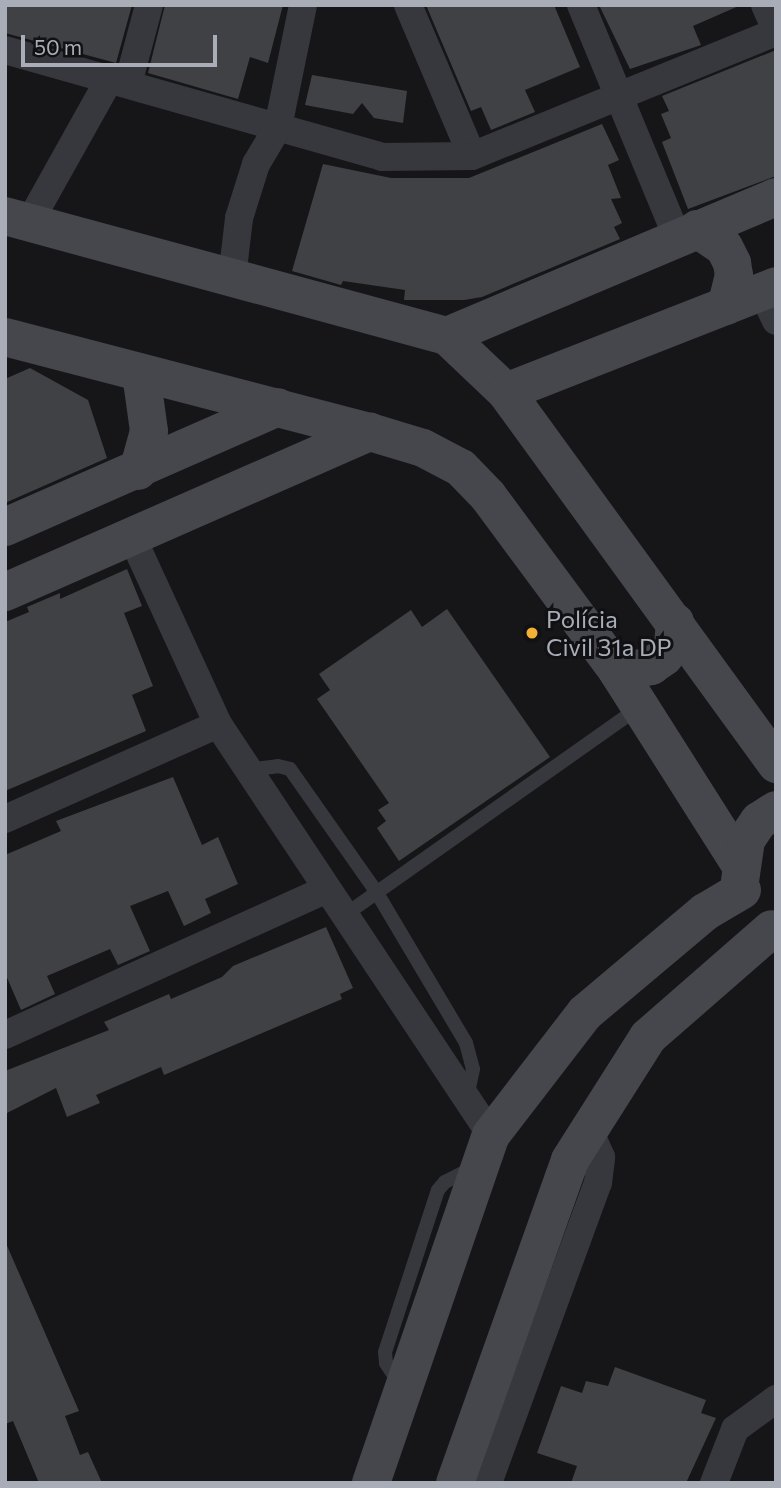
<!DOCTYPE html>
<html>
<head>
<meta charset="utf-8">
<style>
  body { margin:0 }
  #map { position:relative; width:781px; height:1488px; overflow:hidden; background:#161618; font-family:Commissioner,sans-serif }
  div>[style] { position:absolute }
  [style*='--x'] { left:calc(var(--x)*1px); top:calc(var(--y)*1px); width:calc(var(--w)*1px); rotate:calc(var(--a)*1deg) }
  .building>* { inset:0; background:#404145 }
  .lane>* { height:14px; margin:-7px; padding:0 7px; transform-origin:7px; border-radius:7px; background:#37383d }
  .street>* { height:28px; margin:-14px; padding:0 14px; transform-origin:14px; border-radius:14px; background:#37383d }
  .secondary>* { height:38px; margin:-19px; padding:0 19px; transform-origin:19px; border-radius:19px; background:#45474d }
  .dots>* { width:19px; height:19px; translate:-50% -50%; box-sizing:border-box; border:4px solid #111113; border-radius:50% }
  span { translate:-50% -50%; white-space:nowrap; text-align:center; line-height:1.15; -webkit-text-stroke:6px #111113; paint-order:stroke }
  .poi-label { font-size:24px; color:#a8adb8 }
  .left { translate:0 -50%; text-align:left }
  .frame { position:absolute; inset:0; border:7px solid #a8adb8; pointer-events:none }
  .scale { position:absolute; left:21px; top:35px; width:196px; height:32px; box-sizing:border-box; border:4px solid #a8adb8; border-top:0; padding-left:9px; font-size:21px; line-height:24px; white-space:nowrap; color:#a8adb8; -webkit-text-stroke:5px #111113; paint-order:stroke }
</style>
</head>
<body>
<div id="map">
  <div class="building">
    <i style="clip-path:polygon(5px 5px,132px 5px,116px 63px,5px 33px)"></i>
    <i style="clip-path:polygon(165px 5px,283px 5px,268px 63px,250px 57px,238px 99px,148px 73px)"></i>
    <i style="clip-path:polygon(426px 5px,554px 5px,580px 67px,525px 90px,535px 112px,491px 130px,481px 107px,471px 111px)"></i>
    <i style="clip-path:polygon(599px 5px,741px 5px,693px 26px,701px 45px,630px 69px)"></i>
    <i style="clip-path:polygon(776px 50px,776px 176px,688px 209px,662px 142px,671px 138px,661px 114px,669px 111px,662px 96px)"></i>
    <i style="clip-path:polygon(312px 75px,407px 91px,403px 123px,374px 118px,362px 103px,353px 114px,305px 105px)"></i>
    <i style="clip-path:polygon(602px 124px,619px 160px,608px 165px,621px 198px,611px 199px,622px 223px,614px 227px,620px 239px,482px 297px,464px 300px,404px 300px,405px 290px,343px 281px,341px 285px,292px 271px,323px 164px,391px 178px,469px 178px)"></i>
    <i style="clip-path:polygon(30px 368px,88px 400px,107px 458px,5px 503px,5px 379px)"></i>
    <i style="clip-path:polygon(127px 569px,142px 606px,124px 613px,153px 686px,132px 695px,146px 731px,5px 791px,5px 622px,29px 612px,27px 607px,60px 593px,60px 599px)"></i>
    <i style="clip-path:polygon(447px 609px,550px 757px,399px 861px,377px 828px,386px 821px,378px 810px,389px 803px,317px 699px,330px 690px,319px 674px,411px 610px,422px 627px)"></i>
    <i style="clip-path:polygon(173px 777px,202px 845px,218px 837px,238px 884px,205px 899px,211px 913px,184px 926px,168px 891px,130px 906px,150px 951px,118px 965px,110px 949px,47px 976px,55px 994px,21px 1010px,5px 973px,5px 855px,61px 831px,56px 821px)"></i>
    <i style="clip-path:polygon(326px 927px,353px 988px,340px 994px,342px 999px,164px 1075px,161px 1067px,96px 1095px,100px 1103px,67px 1117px,56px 1088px,5px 1114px,5px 1071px,109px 1030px,104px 1022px,169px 994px,171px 999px,222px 977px,233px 966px)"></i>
    <i style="clip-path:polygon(5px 1241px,79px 1411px,65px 1416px,80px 1455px,88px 1452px,102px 1483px,39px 1483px,13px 1421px,5px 1424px)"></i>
    <i style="clip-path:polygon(615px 1367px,706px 1400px,701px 1413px,716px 1418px,686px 1483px,571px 1483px,577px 1466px,537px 1453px,561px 1386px,582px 1393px,586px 1381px,608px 1386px)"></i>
  </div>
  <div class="lane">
    <i style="--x:247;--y:770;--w:31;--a:-7"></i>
    <i style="--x:278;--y:766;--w:12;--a:14"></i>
    <i style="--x:290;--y:769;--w:151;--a:54.9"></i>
    <i style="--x:377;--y:893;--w:174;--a:59.3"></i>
    <i style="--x:466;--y:1043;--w:27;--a:75"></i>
    <i style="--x:473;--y:1069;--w:29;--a:102"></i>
    <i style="--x:342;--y:917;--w:362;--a:-35.2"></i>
    <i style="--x:400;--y:1384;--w:25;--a:-124"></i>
    <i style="--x:386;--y:1363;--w:11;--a:-95"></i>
    <i style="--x:385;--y:1352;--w:170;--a:-71.9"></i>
    <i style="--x:438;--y:1190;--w:11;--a:-49"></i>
    <i style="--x:445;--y:1182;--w:31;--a:-27"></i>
  </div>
  <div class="street">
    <i style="--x:408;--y:5;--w:164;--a:67"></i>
    <i style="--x:581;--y:5;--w:251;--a:67.5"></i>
    <i style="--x:765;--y:5;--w:27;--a:66"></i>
    <i style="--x:5;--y:50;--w:392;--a:15.8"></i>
    <i style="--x:382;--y:157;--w:90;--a:-0.6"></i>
    <i style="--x:472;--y:156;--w:328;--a:-22.2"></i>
    <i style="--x:128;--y:84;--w:82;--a:-75.1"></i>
    <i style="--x:29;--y:223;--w:166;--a:-60.8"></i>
    <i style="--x:232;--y:278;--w:60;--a:-83.3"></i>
    <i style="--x:239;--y:218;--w:57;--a:-72.5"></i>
    <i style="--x:256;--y:164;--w:43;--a:-59.3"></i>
    <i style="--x:278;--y:127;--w:125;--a:-78.4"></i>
    <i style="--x:762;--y:291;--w:33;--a:65"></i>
    <i style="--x:132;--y:537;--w:206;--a:65.3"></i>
    <i style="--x:218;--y:724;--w:493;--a:56.4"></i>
    <i style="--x:5;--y:819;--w:233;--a:-24"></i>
    <i style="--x:5;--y:1035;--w:350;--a:-24.4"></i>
    <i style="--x:488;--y:1483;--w:320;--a:-69.9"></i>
    <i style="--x:598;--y:1183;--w:26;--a:-83"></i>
    <i style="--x:601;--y:1157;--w:30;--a:-114"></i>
    <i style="--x:714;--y:1483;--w:58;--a:-68.7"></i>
    <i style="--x:735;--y:1429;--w:51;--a:-36.2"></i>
  </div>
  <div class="secondary">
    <i style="--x:5;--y:216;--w:458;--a:15.2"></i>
    <i style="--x:447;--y:336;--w:81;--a:43.5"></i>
    <i style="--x:506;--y:392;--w:460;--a:54"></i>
    <i style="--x:697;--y:229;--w:32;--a:34"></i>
    <i style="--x:724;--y:247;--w:18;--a:63"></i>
    <i style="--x:732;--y:263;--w:12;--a:81"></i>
    <i style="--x:734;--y:275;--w:32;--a:104"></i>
    <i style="--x:447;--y:336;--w:357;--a:-22.9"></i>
    <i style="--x:5;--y:337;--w:377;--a:14.6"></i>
    <i style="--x:370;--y:432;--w:55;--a:16.8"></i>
    <i style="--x:423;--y:448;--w:43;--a:27.8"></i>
    <i style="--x:461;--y:468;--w:39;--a:46"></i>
    <i style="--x:488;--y:496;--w:219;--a:53.5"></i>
    <i style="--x:618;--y:672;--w:226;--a:57.6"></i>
    <i style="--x:506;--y:392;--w:290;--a:-21.4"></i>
    <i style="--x:138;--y:471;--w:41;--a:-74.6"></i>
    <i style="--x:149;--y:431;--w:59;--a:-97.9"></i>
    <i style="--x:5;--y:527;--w:298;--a:-23.7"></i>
    <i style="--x:5;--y:592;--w:399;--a:-23.7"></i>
    <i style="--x:618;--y:672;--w:34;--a:-10"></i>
    <i style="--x:651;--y:666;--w:16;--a:-35"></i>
    <i style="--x:664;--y:657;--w:15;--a:-53"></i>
    <i style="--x:673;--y:645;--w:23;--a:-85"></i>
    <i style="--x:740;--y:881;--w:41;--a:-81.7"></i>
    <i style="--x:746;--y:840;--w:23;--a:-56"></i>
    <i style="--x:759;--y:821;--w:20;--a:-33"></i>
    <i style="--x:371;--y:1483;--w:368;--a:-71"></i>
    <i style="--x:491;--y:1135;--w:154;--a:-52.4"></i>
    <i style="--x:585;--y:1013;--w:157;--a:-40.1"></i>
    <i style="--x:705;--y:912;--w:43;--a:-30.7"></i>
    <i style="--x:455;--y:1483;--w:343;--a:-70.4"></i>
    <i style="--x:570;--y:1160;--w:146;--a:-57.6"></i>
    <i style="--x:648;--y:1037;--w:164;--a:-41.1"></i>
  </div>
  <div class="dots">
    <i style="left:532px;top:633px;background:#f2b134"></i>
  </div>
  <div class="poi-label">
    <span class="left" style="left:546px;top:633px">Polícia<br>Civil 31a DP</span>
  </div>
  <div class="frame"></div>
  <div class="scale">50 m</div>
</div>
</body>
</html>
